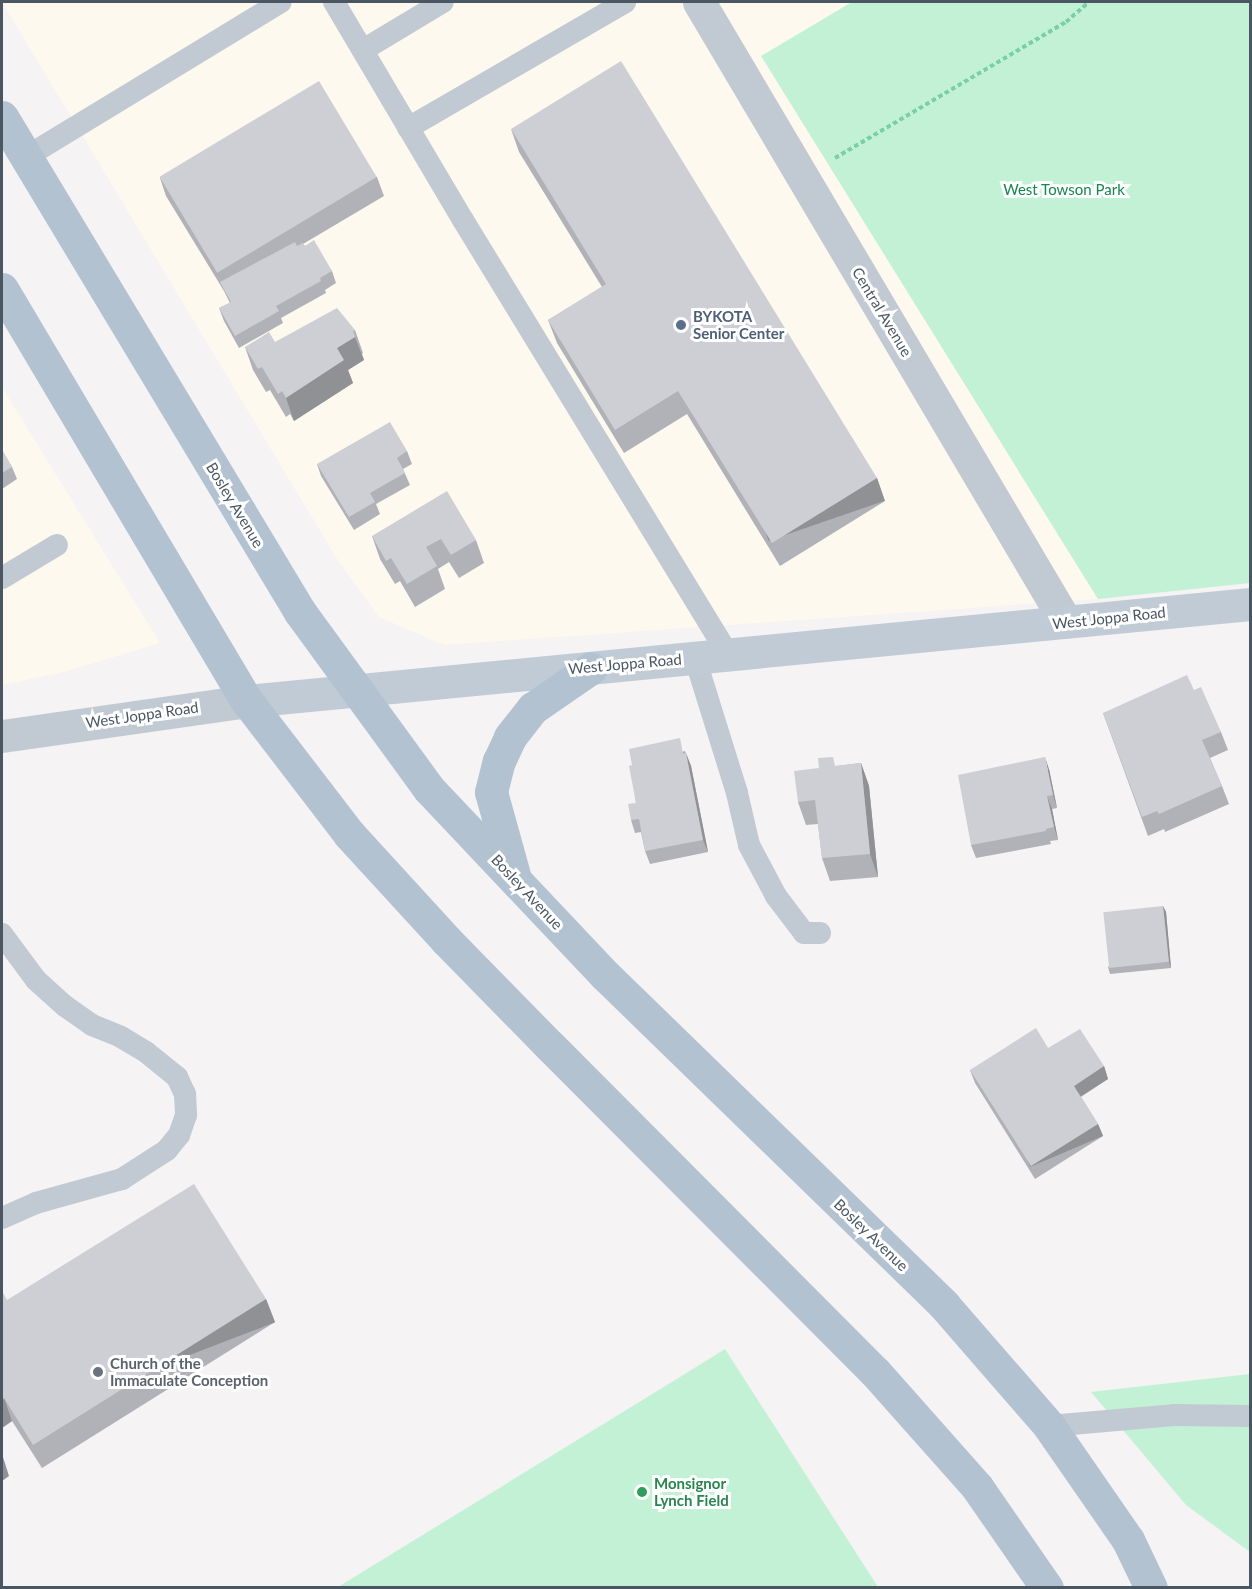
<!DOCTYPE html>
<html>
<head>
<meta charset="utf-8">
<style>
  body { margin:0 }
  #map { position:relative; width:1252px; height:1589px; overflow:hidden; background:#f5f3f3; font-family:Lato,sans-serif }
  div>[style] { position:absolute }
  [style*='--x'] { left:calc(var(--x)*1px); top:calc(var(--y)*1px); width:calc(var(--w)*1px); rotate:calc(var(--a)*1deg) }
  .commercial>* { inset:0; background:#fdf9ef }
  .green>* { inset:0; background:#c3f1d5 }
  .path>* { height:4px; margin-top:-2px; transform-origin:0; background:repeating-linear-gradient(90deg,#7ad0a6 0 4.5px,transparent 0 7.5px) }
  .lane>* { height:22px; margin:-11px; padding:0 11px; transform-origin:11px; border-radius:11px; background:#c1cad2 }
  .street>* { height:33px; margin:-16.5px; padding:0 16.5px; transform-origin:16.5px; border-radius:16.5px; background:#c1cad2 }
  .secondary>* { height:33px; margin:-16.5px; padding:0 16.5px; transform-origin:16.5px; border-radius:16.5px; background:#c1cbd6 }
  .primary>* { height:33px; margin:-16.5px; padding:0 16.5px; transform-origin:16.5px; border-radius:16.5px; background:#b3c2d1 }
  .wall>* { inset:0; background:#b0b2b7 }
  .shaded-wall>* { inset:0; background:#909195; transform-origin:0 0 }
  .building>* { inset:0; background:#cdcfd5; transform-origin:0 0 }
  .dots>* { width:16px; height:16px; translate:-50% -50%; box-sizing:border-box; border:3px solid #fff; border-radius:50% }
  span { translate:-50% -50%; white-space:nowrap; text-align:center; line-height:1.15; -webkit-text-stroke:6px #fff; paint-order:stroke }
  .park-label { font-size:15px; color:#17864f }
  .street-label { font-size:15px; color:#4a5661 }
  .service-label { font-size:15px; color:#4e5e75; font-weight:700 }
  .left { translate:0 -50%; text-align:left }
  .worship-label { font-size:15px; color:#5b616d; font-weight:700 }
  .leisure-label { font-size:15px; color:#27864d; font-weight:700 }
  .frame { position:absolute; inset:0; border:3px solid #4a5661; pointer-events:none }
</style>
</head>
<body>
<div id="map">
  <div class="commercial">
    <i style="clip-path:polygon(2px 2px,852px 2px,761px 56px,1098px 599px,444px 645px,379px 617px,337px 559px)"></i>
    <i style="clip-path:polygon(2px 387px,160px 643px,64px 672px,2px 685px)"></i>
  </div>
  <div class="green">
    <i style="clip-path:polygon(852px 2px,1250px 2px,1250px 583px,1098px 599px,761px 56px)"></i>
    <i style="clip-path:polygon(725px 1349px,878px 1587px,338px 1587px,680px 1377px)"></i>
    <i style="clip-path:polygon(1250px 1374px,1250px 1552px,1186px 1505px,1091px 1392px)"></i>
  </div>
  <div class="path">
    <i style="--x:835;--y:158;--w:268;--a:-30.5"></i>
    <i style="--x:1066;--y:22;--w:30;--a:-41"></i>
  </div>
  <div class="lane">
    <i style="--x:334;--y:2;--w:253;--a:59.4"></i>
    <i style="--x:463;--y:220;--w:509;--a:58.59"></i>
    <i style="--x:363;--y:50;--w:93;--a:-31"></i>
    <i style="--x:408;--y:128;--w:251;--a:-30.1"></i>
    <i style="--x:26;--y:157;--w:298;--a:-31.3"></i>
    <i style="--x:2;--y:578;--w:64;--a:-31"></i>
    <i style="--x:695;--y:658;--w:141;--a:72.7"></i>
    <i style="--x:737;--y:793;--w:53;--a:77"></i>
    <i style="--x:749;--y:845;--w:58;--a:62.1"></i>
    <i style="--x:776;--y:896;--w:46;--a:52.9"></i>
    <i style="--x:804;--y:933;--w:16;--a:0"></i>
    <i style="--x:2;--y:934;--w:57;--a:53.5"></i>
    <i style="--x:36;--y:980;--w:39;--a:42"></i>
    <i style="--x:65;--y:1006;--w:33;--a:35"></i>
    <i style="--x:92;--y:1025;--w:31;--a:22"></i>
    <i style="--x:121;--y:1037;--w:29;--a:31"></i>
    <i style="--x:146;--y:1052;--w:40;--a:39"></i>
    <i style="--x:177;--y:1077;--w:19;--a:65"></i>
    <i style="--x:185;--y:1094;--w:21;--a:87"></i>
    <i style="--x:186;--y:1115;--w:21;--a:109"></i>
    <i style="--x:179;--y:1135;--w:19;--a:129"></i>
    <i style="--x:167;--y:1150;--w:54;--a:147.2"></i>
    <i style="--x:122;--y:1179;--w:89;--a:164.4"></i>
    <i style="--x:36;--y:1203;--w:37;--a:156"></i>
    <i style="--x:1049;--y:1426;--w:125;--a:-5"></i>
    <i style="--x:1174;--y:1415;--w:76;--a:0.8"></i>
  </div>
  <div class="street">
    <i style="--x:699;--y:2;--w:720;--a:59.38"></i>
    <i style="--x:2;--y:736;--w:247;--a:-8.1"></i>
  </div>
  <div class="secondary">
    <i style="--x:247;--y:701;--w:1008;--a:-5.52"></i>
  </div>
  <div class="primary">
    <i style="--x:2;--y:117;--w:578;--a:58.95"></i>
    <i style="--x:300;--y:612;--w:219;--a:53.9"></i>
    <i style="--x:429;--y:789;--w:257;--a:46.6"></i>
    <i style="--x:606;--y:976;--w:472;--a:44.2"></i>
    <i style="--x:944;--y:1305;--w:160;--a:49"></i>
    <i style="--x:1049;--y:1426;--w:139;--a:55.3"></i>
    <i style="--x:1128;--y:1540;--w:53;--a:64.4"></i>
    <i style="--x:2;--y:289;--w:479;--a:59.3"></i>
    <i style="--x:247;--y:701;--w:168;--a:52.5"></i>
    <i style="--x:349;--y:834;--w:145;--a:47.5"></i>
    <i style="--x:447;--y:941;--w:147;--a:45.6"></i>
    <i style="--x:550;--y:1046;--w:460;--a:45.1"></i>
    <i style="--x:875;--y:1372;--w:154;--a:48.4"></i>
    <i style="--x:977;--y:1487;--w:123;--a:55.3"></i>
    <i style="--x:514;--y:875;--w:86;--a:-105.5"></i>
    <i style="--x:491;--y:792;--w:32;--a:-76"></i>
    <i style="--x:499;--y:761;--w:26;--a:-65"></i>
    <i style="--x:510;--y:737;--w:37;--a:-52"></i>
    <i style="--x:533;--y:708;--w:70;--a:-34.6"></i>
  </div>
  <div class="wall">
    <i style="clip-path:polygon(511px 129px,877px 478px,885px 501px,780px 566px,687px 414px,624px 453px,557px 343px,548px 320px,602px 287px,519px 152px)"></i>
    <i style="clip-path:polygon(377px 177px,384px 196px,303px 244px,332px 271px,336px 283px,325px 290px,326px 293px,281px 318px,283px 323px,239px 348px,224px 321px,219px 308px,230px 303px,224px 291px,166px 196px,160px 178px)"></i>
    <i style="clip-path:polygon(355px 330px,363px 353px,362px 354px,364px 360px,348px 370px,353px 383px,294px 421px,290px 414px,286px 417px,270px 390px,266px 392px,253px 370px,245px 347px)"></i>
    <i style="clip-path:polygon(2px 450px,12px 467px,17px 479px,2px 489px)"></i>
    <i style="clip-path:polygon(407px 451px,412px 464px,403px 469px,410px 485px,376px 504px,380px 514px,354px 530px,321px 476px,317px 464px)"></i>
    <i style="clip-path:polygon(372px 536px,476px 540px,484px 563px,459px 578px,449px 562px,438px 569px,445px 589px,415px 607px,400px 581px,395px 584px,380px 559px)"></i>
    <i style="clip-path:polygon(1194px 690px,1221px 732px,1228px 750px,1210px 758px,1222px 786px,1229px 804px,1165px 832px,1164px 829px,1148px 836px,1103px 713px)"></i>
    <i style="clip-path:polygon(685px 751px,691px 766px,708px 852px,650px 864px,645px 851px,641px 832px,635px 833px,631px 820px,636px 803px,632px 765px)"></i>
    <i style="clip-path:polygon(861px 763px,869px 786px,878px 877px,830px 881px,822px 858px,818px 824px,806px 825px,798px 802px,837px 766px)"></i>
    <i style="clip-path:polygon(1049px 769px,1057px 808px,1052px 809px,1058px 840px,1050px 841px,1051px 844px,976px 858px,971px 845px)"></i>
    <i style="clip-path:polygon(1163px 906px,1166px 912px,1171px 968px,1110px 974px,1108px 967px)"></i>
    <i style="clip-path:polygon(1048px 1048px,1104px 1066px,1108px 1079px,1081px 1097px,1098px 1124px,1103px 1136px,1035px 1179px,975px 1083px,970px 1070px)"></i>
    <i style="clip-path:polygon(266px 1299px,275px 1322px,42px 1468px,12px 1421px,2px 1428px,7px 1300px)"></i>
  </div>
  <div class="shaded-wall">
    <i style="clip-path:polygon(355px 337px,364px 360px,348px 370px,353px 383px,294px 421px,286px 398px,337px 348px)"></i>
    <i style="left:877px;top:478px;width:24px;height:123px;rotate:71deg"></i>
    <i style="clip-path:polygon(686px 753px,691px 766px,708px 852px,703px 840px)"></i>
    <i style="clip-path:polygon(1045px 757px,1049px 769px,1057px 808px,1053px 795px)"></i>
    <i style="clip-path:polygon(861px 763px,869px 786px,878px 877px,870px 854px)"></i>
    <i style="clip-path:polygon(1047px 796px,1052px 809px,1058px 840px,1054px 827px)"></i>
    <i style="clip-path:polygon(1163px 906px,1166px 912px,1171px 968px,1169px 962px)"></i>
    <i style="clip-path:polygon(1104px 1066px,1108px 1079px,1078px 1098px,1074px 1086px)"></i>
    <i style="left:1098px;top:1124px;width:13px;height:79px;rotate:67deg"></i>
    <i style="left:266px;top:1299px;width:25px;height:275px;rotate:69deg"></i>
    <i style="clip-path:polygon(4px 1398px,12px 1421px,2px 1428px,2px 1400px)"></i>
    <i style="clip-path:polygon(2px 1454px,9px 1476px,2px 1481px)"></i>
  </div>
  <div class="building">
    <i style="clip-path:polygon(621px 61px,877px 478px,772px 543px,678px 391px,615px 430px,548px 320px,606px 284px,511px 129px)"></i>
    <i style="left:319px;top:81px;width:112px;height:186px;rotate:59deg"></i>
    <i style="clip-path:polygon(314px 240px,332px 271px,320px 278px,321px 281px,276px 306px,279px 311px,235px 336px,219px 308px,231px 302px,220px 282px,295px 242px,297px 246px,303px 243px,305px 246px)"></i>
    <i style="clip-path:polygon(337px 308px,355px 330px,353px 331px,355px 337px,337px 348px,344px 360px,286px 398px,282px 391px,278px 394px,262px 367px,258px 369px,245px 347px,269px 332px,275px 342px)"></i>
    <i style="clip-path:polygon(390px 422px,407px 451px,397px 458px,405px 473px,370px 493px,375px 502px,349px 517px,317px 464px)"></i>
    <i style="clip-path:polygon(2px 450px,12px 467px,2px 473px)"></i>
    <i style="clip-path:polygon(447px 491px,476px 540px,451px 555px,441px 539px,426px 547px,437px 566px,407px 584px,391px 558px,386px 561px,372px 536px)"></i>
    <i style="clip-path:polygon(1187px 675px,1194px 690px,1201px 687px,1221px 732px,1202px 740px,1222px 786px,1159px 814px,1157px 811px,1142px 817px,1103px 713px)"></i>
    <i style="clip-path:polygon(680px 738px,683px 754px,686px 753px,703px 840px,645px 851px,639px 819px,631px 820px,628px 804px,636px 803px,629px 766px,632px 765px,629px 749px)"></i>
    <i style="clip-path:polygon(833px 757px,835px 766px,861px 763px,870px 854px,822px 858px,815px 800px,798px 802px,794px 771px,819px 768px,818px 758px)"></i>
    <i style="clip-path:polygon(1045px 757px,1053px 795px,1047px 796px,1054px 827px,1046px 829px,1046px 831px,971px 845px,958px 775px)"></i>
    <i style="left:1163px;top:906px;width:56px;height:60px;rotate:84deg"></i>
    <i style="clip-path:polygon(1036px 1028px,1048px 1048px,1080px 1029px,1104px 1066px,1074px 1086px,1098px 1124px,1031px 1166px,970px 1070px)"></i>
    <i style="clip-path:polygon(194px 1184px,266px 1299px,33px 1445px,4px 1398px,2px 1400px,2px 1291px,7px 1300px)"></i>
  </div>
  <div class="dots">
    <i style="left:681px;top:325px;background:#5c6f8a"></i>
    <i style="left:98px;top:1372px;background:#6b7280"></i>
    <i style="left:642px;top:1492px;background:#2e9e5b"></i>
  </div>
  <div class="park-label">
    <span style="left:1064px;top:190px">West Towson Park</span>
  </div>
  <div class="street-label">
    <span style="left:882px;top:312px;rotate:59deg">Central Avenue</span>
    <span style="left:235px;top:505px;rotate:59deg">Bosley Avenue</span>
    <span style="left:1109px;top:618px;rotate:-6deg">West Joppa Road</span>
    <span style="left:625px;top:664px;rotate:-5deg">West Joppa Road</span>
    <span style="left:142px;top:715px;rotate:-8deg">West Joppa Road</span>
    <span style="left:527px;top:892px;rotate:47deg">Bosley Avenue</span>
    <span style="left:871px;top:1235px;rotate:44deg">Bosley Avenue</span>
  </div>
  <div class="service-label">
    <span class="left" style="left:693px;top:325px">BYKOTA<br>Senior Center</span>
  </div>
  <div class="worship-label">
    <span class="left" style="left:110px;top:1372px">Church of the<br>Immaculate Conception</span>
  </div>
  <div class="leisure-label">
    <span class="left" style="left:654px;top:1492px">Monsignor<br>Lynch Field</span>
  </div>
  <div class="frame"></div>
</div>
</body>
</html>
